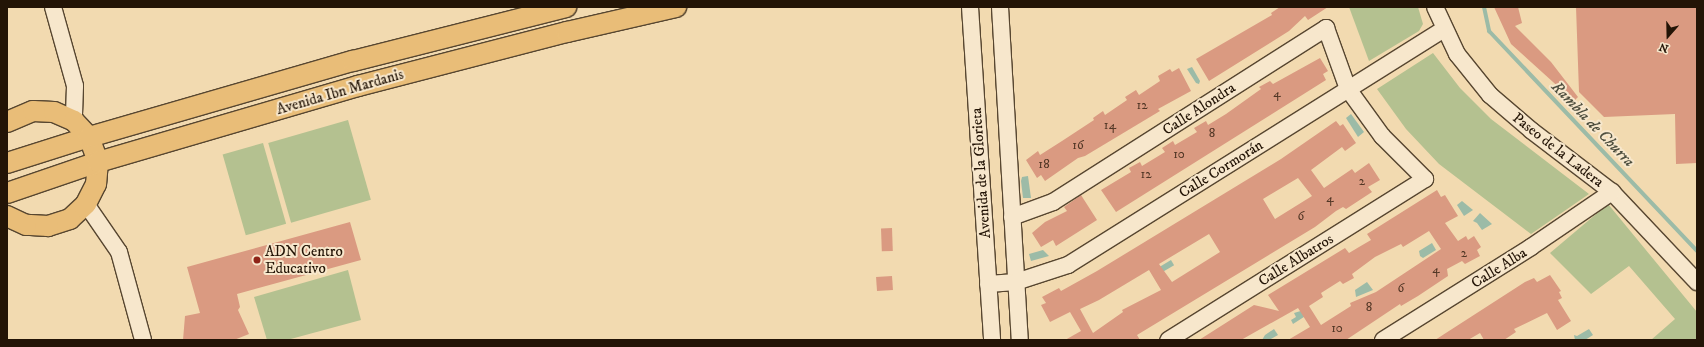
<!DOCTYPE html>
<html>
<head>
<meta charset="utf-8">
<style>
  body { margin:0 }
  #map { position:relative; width:1704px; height:347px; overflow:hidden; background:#f2dab0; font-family:"IM FELL DW Pica",serif }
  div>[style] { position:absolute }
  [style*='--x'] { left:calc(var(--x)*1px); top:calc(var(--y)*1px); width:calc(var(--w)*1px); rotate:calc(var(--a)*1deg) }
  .green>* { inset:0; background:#b4c190; transform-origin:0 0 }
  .water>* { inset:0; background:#9cbba7; transform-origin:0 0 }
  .stream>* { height:4px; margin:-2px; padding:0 2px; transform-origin:2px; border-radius:2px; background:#9cbba7 }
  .building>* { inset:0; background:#da9a81; transform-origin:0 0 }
  .roads { filter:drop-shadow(1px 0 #574630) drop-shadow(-1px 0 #574630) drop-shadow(0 1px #574630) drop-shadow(0 -1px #574630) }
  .minor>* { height:16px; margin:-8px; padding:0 8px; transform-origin:8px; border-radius:8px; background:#f7e7cc }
  .major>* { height:20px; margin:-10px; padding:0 10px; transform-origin:10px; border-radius:10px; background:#e9bd78 }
  .dots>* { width:11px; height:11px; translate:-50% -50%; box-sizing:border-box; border:2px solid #f7e7cc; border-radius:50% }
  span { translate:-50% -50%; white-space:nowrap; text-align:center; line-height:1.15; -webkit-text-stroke:4px #f7e7cc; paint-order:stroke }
  .number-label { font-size:13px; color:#513625 }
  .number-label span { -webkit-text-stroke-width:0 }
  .street-label { font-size:15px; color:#231406 }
  .poi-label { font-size:15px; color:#231406 }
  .left { translate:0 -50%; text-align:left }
  .water-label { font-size:16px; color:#4d4e3e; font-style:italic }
  .frame { position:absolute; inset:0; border:8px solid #231406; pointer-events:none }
  .north { position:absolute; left:1648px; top:16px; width:40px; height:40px; -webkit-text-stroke:3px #f7e7cc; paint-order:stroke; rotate:200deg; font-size:11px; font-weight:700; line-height:16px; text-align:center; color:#231406 }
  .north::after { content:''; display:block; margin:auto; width:14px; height:18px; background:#231406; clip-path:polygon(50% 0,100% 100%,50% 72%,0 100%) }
</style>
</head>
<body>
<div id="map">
  <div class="green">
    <i style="clip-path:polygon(1349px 7px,1418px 7px,1423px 24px,1419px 31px,1369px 61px)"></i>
    <i style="clip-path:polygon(1433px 53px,1460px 88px,1491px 119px,1589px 194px,1531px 234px,1439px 164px,1406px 129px,1377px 89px)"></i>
    <i style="left:348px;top:120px;width:83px;height:83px;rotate:74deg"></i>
    <i style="left:263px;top:143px;width:84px;height:42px;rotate:74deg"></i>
    <i style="clip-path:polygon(1608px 204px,1697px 312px,1697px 340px,1651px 340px,1675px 319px,1629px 266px,1591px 294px,1550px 253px)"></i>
    <i style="clip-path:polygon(348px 270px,361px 320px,287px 340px,267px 340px,254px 297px)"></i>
  </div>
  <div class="water">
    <i style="clip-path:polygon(1192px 67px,1200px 81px,1199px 84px,1196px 83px,1187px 69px)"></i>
    <i style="clip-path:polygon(1351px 114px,1364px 132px,1358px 137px,1346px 118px)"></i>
    <i style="clip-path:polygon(1028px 176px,1031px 198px,1023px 198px,1021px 181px,1022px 177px)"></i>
    <i style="clip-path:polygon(1462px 201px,1473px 210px,1464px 216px,1457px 205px)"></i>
    <i style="clip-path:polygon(1480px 213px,1492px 224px,1482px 230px,1477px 223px,1473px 221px)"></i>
    <i style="clip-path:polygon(1432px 243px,1436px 250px,1423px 258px,1420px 256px,1419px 251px)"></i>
    <i style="clip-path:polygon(1043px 250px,1049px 256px,1031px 261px,1029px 254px)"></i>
    <i style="left:1171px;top:260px;width:6px;height:15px;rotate:59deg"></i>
    <i style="clip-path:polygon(1367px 282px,1373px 290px,1356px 297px,1355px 290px)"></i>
    <i style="clip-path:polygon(1304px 310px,1307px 315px,1293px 324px,1291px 320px,1296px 317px,1294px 313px)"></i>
    <i style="clip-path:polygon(1274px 329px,1278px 335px,1269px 340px,1262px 340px,1265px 335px)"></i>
    <i style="clip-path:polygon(1589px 329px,1593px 335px,1585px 340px,1575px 340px,1574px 335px,1577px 336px)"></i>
  </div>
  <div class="stream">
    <i style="--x:1484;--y:7;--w:25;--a:78"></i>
    <i style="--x:1489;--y:31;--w:303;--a:46.6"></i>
  </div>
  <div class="building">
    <i style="clip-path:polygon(1280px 7px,1328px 7px,1308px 20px,1305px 16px,1289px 31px,1209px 81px,1196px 59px,1272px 15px,1271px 13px)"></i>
    <i style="clip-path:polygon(1494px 7px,1518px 7px,1522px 23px,1515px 26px,1551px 62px,1578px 97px,1574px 101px,1511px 44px)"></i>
    <i style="clip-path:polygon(1576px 7px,1697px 7px,1697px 163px,1676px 164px,1675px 114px,1604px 117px,1579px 92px)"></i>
    <i style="clip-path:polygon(1320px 58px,1328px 71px,1323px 74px,1326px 80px,1116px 212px,1101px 190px,1131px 172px,1129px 168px,1140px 162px,1142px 166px,1165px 152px,1162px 148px,1173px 141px,1175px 145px,1197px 132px,1194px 128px,1206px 121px,1208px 125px,1226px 114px,1261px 89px,1259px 87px,1270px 81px,1273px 84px)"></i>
    <i style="clip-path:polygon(1179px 68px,1191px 91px,1158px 109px,1160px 111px,1085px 156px,1078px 158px,1045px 181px,1041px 175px,1037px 178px,1026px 160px,1038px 151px,1040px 155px,1062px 141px,1094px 120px,1093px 118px,1103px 111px,1105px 115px,1127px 100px,1125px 97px,1136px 90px,1139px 95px,1160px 81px,1158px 76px,1170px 69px,1172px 72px)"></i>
    <i style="clip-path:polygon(evenodd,1336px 121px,1340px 126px,1343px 124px,1356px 143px,1345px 151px,1342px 147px,1311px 170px,1324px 188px,1352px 169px,1355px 173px,1369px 163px,1380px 180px,1368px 187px,1372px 192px,1346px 209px,1343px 207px,1336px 211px,1315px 227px,1137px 335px,1140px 340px,1065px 340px,1081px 331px,1070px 312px,1050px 322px,1041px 305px,1046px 303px,1042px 297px,1059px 288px,1061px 291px,1097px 271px,1281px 159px,1336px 121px,1298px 178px,1312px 196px,1275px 219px,1263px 199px,1298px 178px,1336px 121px,1209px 234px,1220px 252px,1172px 282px,1159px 264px,1209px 234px,1336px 121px,1149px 270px,1161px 290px,1122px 310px,1123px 312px,1093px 333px,1080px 309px,1099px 300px,1149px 270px)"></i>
    <i style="clip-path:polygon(evenodd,1437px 190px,1441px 197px,1445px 195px,1458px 216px,1445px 223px,1458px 241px,1466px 236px,1468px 240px,1474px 236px,1481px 247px,1477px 250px,1480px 256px,1465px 264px,1462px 261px,1447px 269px,1448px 276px,1418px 296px,1401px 306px,1400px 304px,1346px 340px,1288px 340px,1310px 327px,1298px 308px,1241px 340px,1199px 340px,1254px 305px,1279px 311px,1268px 295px,1345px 248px,1349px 253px,1359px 247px,1371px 240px,1367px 234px,1437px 190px,1429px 231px,1441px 249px,1376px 292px,1350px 303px,1351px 306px,1321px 325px,1309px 306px,1323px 297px,1321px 293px,1340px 281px,1343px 284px,1354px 278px,1352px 274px,1375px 257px,1401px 244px,1403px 247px,1429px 231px)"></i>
    <i style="clip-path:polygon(1081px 195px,1097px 220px,1056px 246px,1053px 240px,1041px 247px,1032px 233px,1045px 222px,1067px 211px,1064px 207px)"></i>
    <i style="clip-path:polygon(350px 222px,361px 260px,237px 294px,240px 307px,238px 310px,249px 334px,234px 340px,183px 340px,185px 316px,200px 313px,187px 267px)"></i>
    <i style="left:892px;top:228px;width:23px;height:11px;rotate:88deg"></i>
    <i style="clip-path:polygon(1550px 275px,1561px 291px,1559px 292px,1562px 298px,1558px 300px,1571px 321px,1557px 330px,1547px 313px,1514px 329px,1516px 332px,1504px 340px,1484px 340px,1480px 333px,1468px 340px,1435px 340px,1525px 282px,1534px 278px,1537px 282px)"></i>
    <i style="left:892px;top:276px;width:14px;height:16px;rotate:86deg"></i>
  </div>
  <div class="roads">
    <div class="minor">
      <i style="--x:53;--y:7;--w:82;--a:74.4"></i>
      <i style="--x:75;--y:86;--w:35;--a:92"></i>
      <i style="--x:970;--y:7;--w:334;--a:86.2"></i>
      <i style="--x:1000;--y:7;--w:334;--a:86.6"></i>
      <i style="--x:1435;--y:7;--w:52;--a:64.9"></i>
      <i style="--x:1457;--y:54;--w:53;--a:51.2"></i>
      <i style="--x:1490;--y:95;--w:55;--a:40.6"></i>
      <i style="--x:1532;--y:131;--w:101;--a:37.3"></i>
      <i style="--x:1612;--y:192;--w:124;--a:46.6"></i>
      <i style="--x:86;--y:204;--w:58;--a:55.5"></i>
      <i style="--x:119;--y:252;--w:91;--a:74.7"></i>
      <i style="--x:1012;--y:217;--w:44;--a:-20.1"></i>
      <i style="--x:1053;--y:202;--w:324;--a:-32.5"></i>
      <i style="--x:1326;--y:28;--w:65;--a:70.2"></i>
      <i style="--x:1348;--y:89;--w:58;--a:54.1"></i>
      <i style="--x:1382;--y:136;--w:61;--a:45"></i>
      <i style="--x:1425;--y:179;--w:303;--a:147.9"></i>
      <i style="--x:988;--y:284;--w:28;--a:-4"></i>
      <i style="--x:1016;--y:282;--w:55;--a:-18.1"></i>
      <i style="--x:1068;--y:265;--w:444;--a:-32.1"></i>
      <i style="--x:1383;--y:340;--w:175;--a:-32.1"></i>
      <i style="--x:1531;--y:247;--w:98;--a:-34.2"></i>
    </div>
    <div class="major">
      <i style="--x:7;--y:122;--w:28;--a:-23"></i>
      <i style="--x:33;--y:111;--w:21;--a:3"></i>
      <i style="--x:54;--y:112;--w:22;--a:24"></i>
      <i style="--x:74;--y:121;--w:22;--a:47"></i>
      <i style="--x:89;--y:137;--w:27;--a:70"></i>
      <i style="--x:98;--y:162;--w:22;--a:95"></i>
      <i style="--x:96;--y:184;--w:22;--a:117"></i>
      <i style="--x:86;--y:204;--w:22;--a:137"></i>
      <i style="--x:70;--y:219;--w:23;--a:162"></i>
      <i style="--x:48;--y:226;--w:22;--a:-177"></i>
      <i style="--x:26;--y:225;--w:21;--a:-155"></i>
      <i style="--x:7;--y:163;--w:86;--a:-17.6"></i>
      <i style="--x:89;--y:137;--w:275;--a:-16.1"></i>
      <i style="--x:353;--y:61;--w:220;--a:-14.2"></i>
      <i style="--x:7;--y:193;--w:96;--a:-18.8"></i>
      <i style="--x:98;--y:162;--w:271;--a:-16.3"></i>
      <i style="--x:358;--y:86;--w:216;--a:-14.5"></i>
      <i style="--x:567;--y:32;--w:112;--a:-12.9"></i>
    </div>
  </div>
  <div class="dots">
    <i style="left:257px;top:260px;background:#8f2418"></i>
  </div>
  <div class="number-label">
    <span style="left:1277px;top:93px">4</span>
    <span style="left:1142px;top:105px">12</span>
    <span style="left:1110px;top:125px">14</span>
    <span style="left:1212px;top:133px">8</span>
    <span style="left:1078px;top:145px">16</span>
    <span style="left:1179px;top:154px">10</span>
    <span style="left:1044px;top:164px">18</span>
    <span style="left:1146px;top:174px">12</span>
    <span style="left:1362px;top:181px">2</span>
    <span style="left:1330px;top:198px">4</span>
    <span style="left:1301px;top:216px">6</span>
    <span style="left:1464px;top:253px">2</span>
    <span style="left:1436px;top:269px">4</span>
    <span style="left:1401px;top:288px">6</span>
    <span style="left:1369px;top:307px">8</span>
    <span style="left:1337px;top:328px">10</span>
  </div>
  <div class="street-label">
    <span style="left:340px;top:92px;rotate:-16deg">Avenida Ibn Mardanis</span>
    <span style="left:1199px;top:109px;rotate:-33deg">Calle Alondra</span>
    <span style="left:1558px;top:150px;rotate:38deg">Paseo de la Ladera</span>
    <span style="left:1221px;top:169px;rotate:-32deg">Calle Cormorán</span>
    <span style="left:981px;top:173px;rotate:-94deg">Avenida de la Glorieta</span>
    <span style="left:1296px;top:260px;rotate:-32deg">Calle Albatros</span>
    <span style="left:1499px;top:268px;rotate:-32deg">Calle Alba</span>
  </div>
  <div class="poi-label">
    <span class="left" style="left:265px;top:260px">ADN Centro<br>Educativo</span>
  </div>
  <div class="water-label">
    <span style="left:1593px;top:124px;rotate:46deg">Rambla de Churra</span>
  </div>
  <div class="frame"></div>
  <div class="north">N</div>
</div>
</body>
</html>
